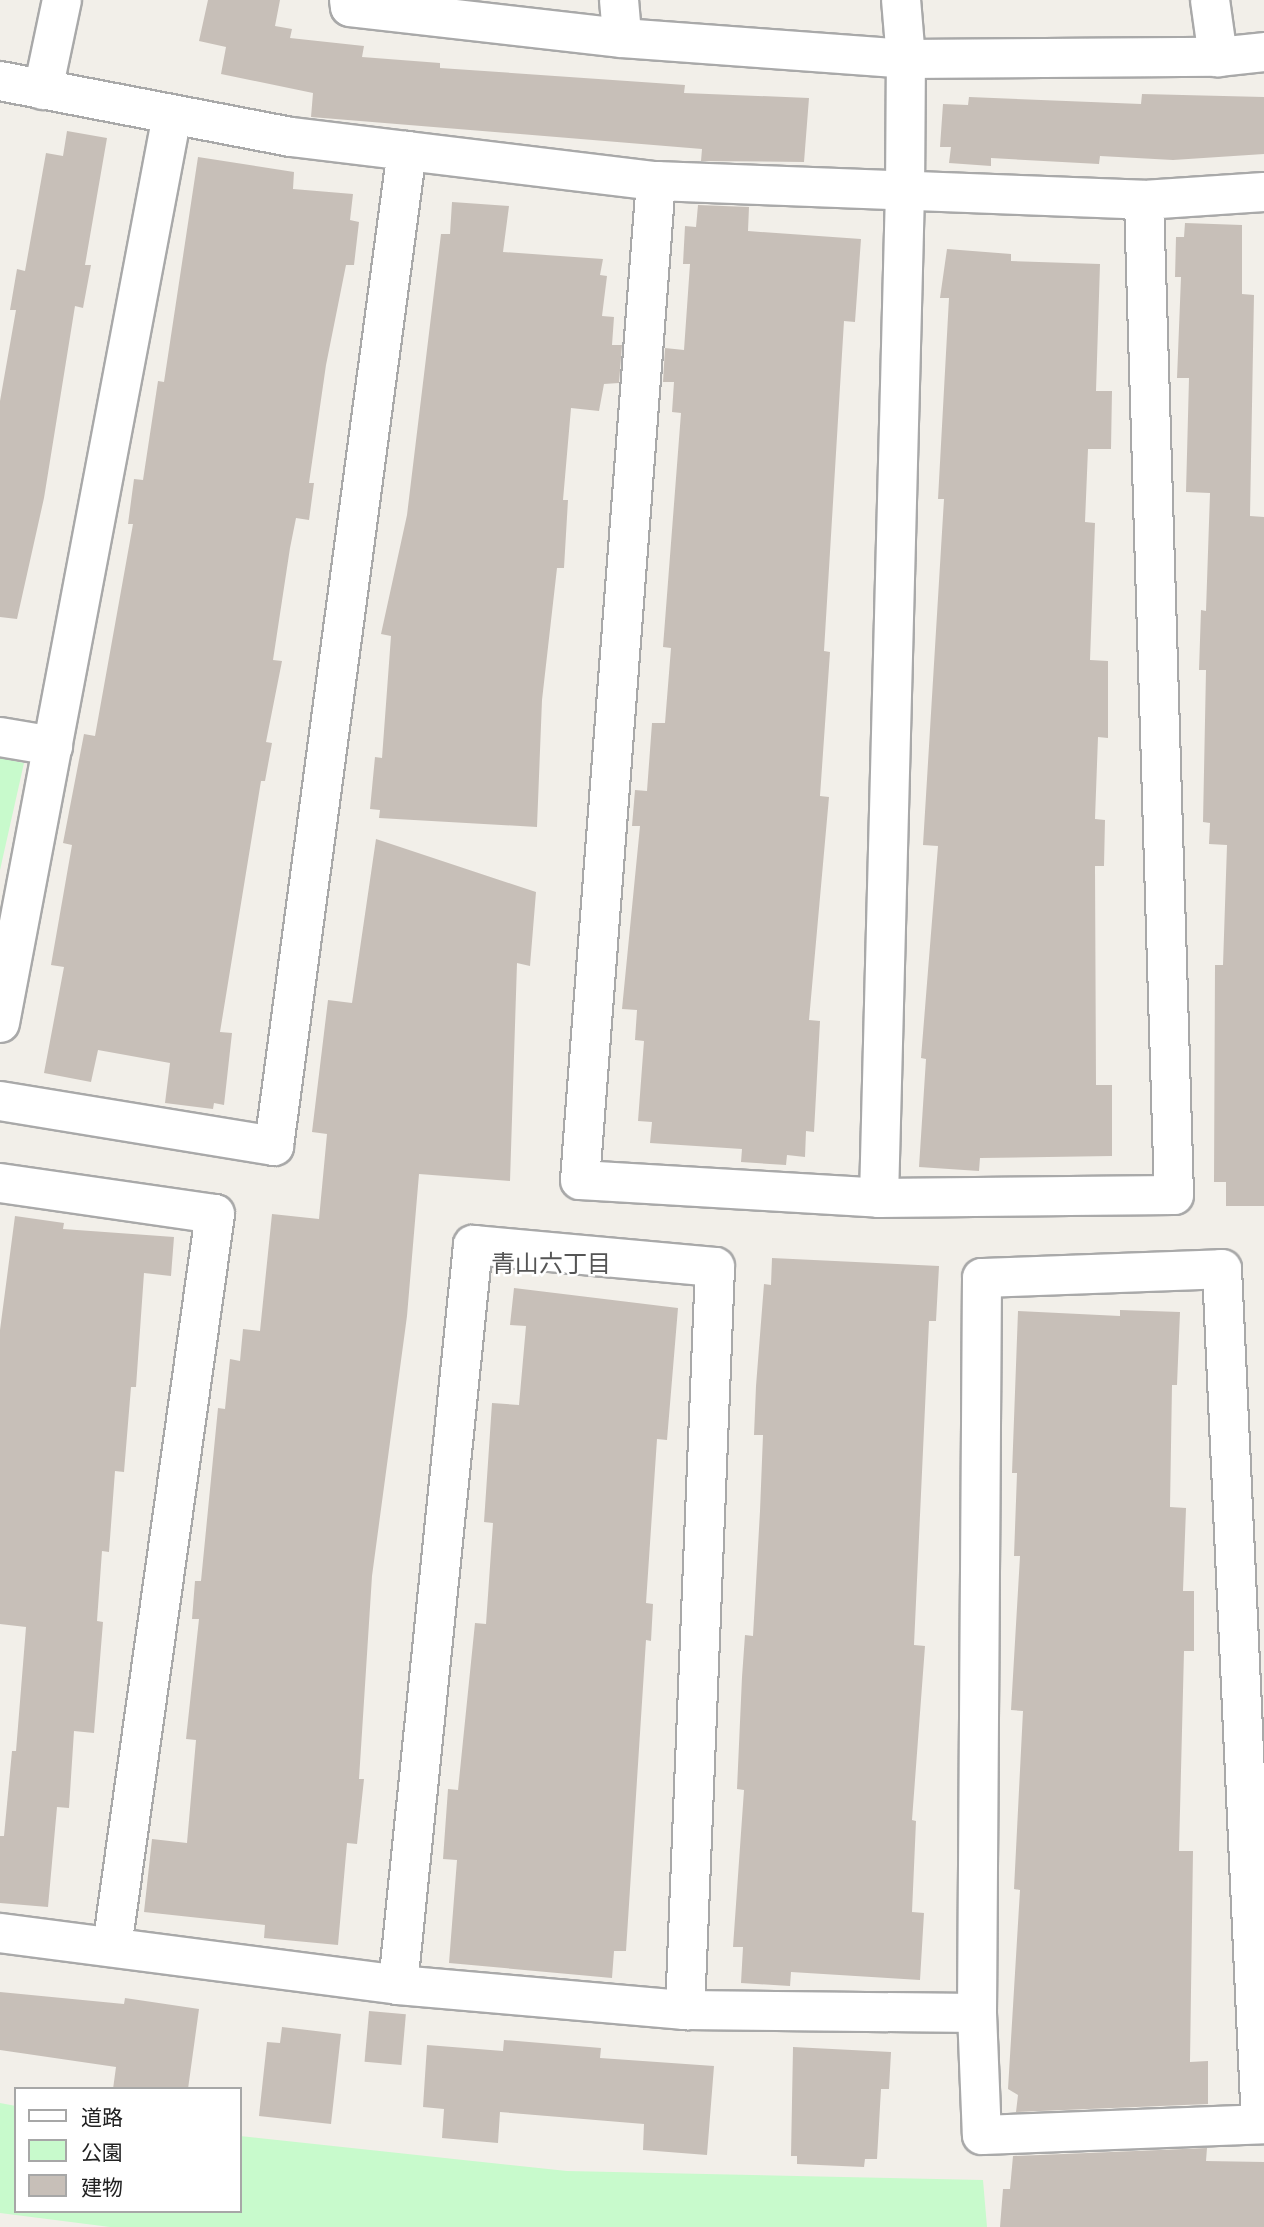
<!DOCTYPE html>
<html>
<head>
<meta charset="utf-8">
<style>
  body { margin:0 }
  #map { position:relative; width:1264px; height:2227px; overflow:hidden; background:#f2efe9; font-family:"Public Sans","Noto Sans JP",sans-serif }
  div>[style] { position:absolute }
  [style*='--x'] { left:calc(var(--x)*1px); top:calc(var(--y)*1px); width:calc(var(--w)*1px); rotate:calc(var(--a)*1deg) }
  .park>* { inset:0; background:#c8facc }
  .building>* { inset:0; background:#c7bfb8; transform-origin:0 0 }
  .roads { filter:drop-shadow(2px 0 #a9a9a9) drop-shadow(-2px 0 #a9a9a9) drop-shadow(0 2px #a9a9a9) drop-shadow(0 -2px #a9a9a9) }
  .street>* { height:38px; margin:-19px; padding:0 19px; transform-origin:19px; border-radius:19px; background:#fff }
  span { translate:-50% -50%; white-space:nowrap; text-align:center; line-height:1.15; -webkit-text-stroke:5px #fff; paint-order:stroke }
  .neighbourhood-label { font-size:24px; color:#555 }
  .legend { position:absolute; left:14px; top:2087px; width:228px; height:126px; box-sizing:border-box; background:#fff; border:2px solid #a7a7a7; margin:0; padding:9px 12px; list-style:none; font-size:21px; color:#222 }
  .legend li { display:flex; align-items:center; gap:14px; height:35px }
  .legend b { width:35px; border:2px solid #a7a7a7 }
</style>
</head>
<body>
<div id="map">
  <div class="park">
    <i style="clip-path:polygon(0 758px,24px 763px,0 870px)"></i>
    <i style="clip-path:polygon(0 2103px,16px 2106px,16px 2211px,240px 2211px,240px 2136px,567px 2171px,983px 2180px,987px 2227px,110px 2227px,0 2213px)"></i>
  </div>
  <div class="building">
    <i style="clip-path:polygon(208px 0,280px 0,275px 26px,292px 29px,290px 38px,364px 46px,362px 57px,440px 63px,440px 68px,685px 85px,684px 93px,809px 98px,804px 162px,701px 161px,702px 149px,311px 117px,313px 93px,221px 74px,226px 47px,199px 41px)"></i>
    <i style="clip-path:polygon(1142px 94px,1264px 97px,1264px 154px,1173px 160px,1100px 156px,1099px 164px,991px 158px,991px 166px,949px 163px,951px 147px,940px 147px,943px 104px,968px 105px,969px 97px,1141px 104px)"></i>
    <i style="clip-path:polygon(67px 131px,107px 138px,85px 265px,91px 265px,83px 308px,75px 306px,44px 498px,17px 619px,0 617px,0 401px,16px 310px,10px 310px,17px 269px,25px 271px,46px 153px,63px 156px)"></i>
    <i style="clip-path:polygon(198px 157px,294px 172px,293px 189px,353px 194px,350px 220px,359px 222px,354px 265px,346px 265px,326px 365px,309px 483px,314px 483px,309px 520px,296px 518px,290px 548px,273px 660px,282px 661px,266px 742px,272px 743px,265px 781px,261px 781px,220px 1032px,232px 1033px,224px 1105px,214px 1103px,213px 1109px,165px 1103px,170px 1063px,98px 1050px,91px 1082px,44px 1073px,64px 967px,51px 965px,72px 845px,63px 843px,84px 734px,95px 736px,133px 524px,128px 524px,134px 479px,143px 480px,158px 381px,164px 382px)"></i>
    <i style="clip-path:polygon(452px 202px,509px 206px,503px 252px,603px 259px,600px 275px,607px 276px,602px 316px,614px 317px,612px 345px,622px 345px,619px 383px,604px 384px,599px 411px,571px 408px,563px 500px,568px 500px,564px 568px,557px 568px,542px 700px,537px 827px,379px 818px,380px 810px,370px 809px,375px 757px,382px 758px,391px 636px,381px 634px,407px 515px,441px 234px,450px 234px)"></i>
    <i style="clip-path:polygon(698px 205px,749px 207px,748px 231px,861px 239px,855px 322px,844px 321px,824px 651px,830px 652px,820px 796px,829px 797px,809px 1020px,820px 1021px,814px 1132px,806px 1131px,805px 1157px,787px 1155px,786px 1165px,741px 1162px,742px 1149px,650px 1143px,652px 1122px,638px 1121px,644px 1041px,635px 1040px,637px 1010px,622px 1009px,640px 826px,632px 826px,635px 790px,647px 791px,652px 723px,665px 723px,671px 648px,663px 647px,681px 413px,672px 412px,674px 382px,663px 382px,665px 348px,684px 350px,690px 264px,683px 264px,685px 226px,696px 227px)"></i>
    <i style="clip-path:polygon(1185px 223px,1242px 225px,1242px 294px,1254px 295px,1250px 516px,1264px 517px,1264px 1206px,1226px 1206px,1226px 1182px,1214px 1182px,1215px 965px,1223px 965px,1227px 845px,1209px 844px,1210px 823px,1203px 822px,1206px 670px,1199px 670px,1201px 610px,1206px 611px,1210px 493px,1186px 492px,1189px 378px,1177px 378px,1181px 277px,1175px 277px,1176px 237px,1184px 237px)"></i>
    <i style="clip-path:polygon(947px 249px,1011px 254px,1011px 261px,1100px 264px,1096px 391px,1112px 391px,1111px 449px,1088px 449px,1085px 522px,1095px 523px,1090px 660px,1108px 661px,1108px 738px,1098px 737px,1095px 819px,1105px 820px,1104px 866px,1095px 866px,1096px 1085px,1112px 1085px,1112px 1156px,980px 1158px,979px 1171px,919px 1167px,926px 1059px,921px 1058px,938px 846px,923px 845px,944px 499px,938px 499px,949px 298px,940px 298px)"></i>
    <i style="clip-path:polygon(376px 839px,536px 892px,530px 966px,517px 963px,510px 1181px,419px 1174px,407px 1316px,372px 1576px,359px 1779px,364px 1779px,357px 1844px,347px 1843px,338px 1945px,264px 1938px,265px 1925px,144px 1912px,152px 1839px,187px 1843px,196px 1740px,186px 1739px,199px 1619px,192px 1619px,195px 1581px,201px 1581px,218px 1408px,225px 1409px,230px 1359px,240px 1361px,243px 1329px,260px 1331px,272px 1214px,319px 1219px,327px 1134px,312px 1132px,328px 1000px,352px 1003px)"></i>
    <i style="clip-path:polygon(15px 1216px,64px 1223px,63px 1229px,174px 1237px,171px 1276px,144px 1273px,136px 1387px,131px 1387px,124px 1472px,115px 1471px,109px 1552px,102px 1551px,97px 1621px,103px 1622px,94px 1733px,74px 1731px,69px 1808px,57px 1807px,48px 1907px,0 1903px,0 1836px,4px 1836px,12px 1751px,16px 1751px,26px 1627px,0 1624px,0 1330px)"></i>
    <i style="clip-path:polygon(772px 1258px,939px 1266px,936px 1321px,929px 1321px,914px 1645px,925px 1646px,912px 1820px,916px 1821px,912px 1912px,924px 1913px,920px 1980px,791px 1972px,790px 1986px,741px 1983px,743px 1947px,733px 1947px,744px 1790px,737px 1789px,742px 1677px,745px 1635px,753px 1636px,760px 1511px,763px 1435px,754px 1435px,756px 1386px,764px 1284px,771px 1285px)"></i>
    <i style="clip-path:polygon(514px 1288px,678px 1308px,667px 1440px,657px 1439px,646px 1603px,653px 1604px,651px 1641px,646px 1640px,626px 1951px,614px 1951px,612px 1978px,449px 1963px,457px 1860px,443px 1859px,448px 1789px,458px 1790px,475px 1623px,486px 1624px,493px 1523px,484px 1522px,492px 1403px,519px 1405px,526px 1326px,510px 1325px)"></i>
    <i style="clip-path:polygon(1120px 1310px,1180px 1312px,1177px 1385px,1172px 1385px,1170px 1507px,1186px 1508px,1183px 1591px,1194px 1591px,1194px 1651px,1184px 1651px,1179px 1851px,1193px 1851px,1190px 2062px,1208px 2061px,1208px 2104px,1016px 2112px,1018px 2095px,1008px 2089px,1020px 1890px,1014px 1889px,1023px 1711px,1011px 1710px,1020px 1556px,1014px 1556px,1017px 1473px,1012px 1473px,1018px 1311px,1120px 1316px)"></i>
    <i style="clip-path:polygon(0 1992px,124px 2004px,125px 1998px,199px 2009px,188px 2089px,113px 2089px,116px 2067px,0 2050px)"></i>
    <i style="left:369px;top:2011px;width:37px;height:51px;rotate:5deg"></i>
    <i style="clip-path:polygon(282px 2027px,341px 2034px,331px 2124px,259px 2116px,267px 2042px,280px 2043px)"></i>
    <i style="clip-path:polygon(504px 2040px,601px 2048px,600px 2058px,714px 2066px,707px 2155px,643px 2150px,644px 2124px,500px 2112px,498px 2143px,442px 2138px,444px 2109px,423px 2107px,427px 2045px,503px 2051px)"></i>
    <i style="clip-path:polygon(793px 2047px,891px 2052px,889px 2089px,881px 2089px,877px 2159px,865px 2159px,864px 2167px,797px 2164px,797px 2156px,791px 2156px)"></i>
    <i style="clip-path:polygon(1207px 2148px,1206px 2161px,1264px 2162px,1264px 2227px,1000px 2227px,1003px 2189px,1010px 2189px,1013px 2156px)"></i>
  </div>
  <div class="roads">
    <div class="street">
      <i style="--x:349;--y:0;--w:7;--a:82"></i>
      <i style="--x:350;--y:7;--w:274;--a:6.5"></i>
      <i style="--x:622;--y:38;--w:285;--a:4.2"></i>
      <i style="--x:906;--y:59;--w:312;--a:-0.4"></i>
      <i style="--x:1218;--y:57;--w:46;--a:-6.2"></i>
      <i style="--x:619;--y:0;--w:38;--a:85"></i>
      <i style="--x:1210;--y:0;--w:58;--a:82"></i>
      <i style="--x:0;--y:81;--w:296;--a:10.9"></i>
      <i style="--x:291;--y:137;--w:368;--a:6.9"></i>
      <i style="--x:656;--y:181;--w:488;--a:2.2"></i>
      <i style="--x:1144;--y:200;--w:120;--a:-3.8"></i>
      <i style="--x:43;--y:90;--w:92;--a:-78.1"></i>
      <i style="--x:656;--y:181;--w:1002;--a:94.35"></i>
      <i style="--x:580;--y:1180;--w:300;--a:3.4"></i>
      <i style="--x:879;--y:1198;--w:295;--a:-0.6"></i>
      <i style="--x:1174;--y:1195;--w:995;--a:-91.73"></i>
      <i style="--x:0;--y:737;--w:54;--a:9.6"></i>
      <i style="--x:0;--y:1023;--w:924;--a:-79.27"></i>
      <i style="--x:0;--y:1101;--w:278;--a:9.3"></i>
      <i style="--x:274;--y:1146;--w:1004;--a:-82.39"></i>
      <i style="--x:0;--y:1183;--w:217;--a:8.2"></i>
      <i style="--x:215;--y:1214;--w:740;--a:98"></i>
      <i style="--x:879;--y:1198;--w:1004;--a:-88.52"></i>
      <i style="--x:905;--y:194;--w:135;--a:-89.6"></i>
      <i style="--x:906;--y:59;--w:59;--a:-94.8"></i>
      <i style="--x:0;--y:1933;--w:401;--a:7.4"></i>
      <i style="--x:398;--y:1985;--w:288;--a:5"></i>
      <i style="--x:685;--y:2010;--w:292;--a:0.6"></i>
      <i style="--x:977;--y:2013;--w:122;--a:87.7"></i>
      <i style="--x:982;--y:2135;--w:282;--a:-2.2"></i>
      <i style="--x:398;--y:1985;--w:744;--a:-84.21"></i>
      <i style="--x:473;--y:1245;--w:243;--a:5.2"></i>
      <i style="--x:715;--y:1267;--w:744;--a:92.31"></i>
      <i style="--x:977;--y:2013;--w:735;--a:-89.61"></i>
      <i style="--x:982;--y:1278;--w:240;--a:-2.1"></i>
      <i style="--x:1222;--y:1269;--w:856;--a:87.39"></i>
    </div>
  </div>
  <div class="neighbourhood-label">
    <span style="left:551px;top:1264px">青山六丁目</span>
  </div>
  <ul class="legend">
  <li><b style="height:9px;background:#fff"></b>道路</li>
  <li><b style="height:19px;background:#c8facc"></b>公園</li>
  <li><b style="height:19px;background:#c7bfb8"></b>建物</li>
  </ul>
</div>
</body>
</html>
